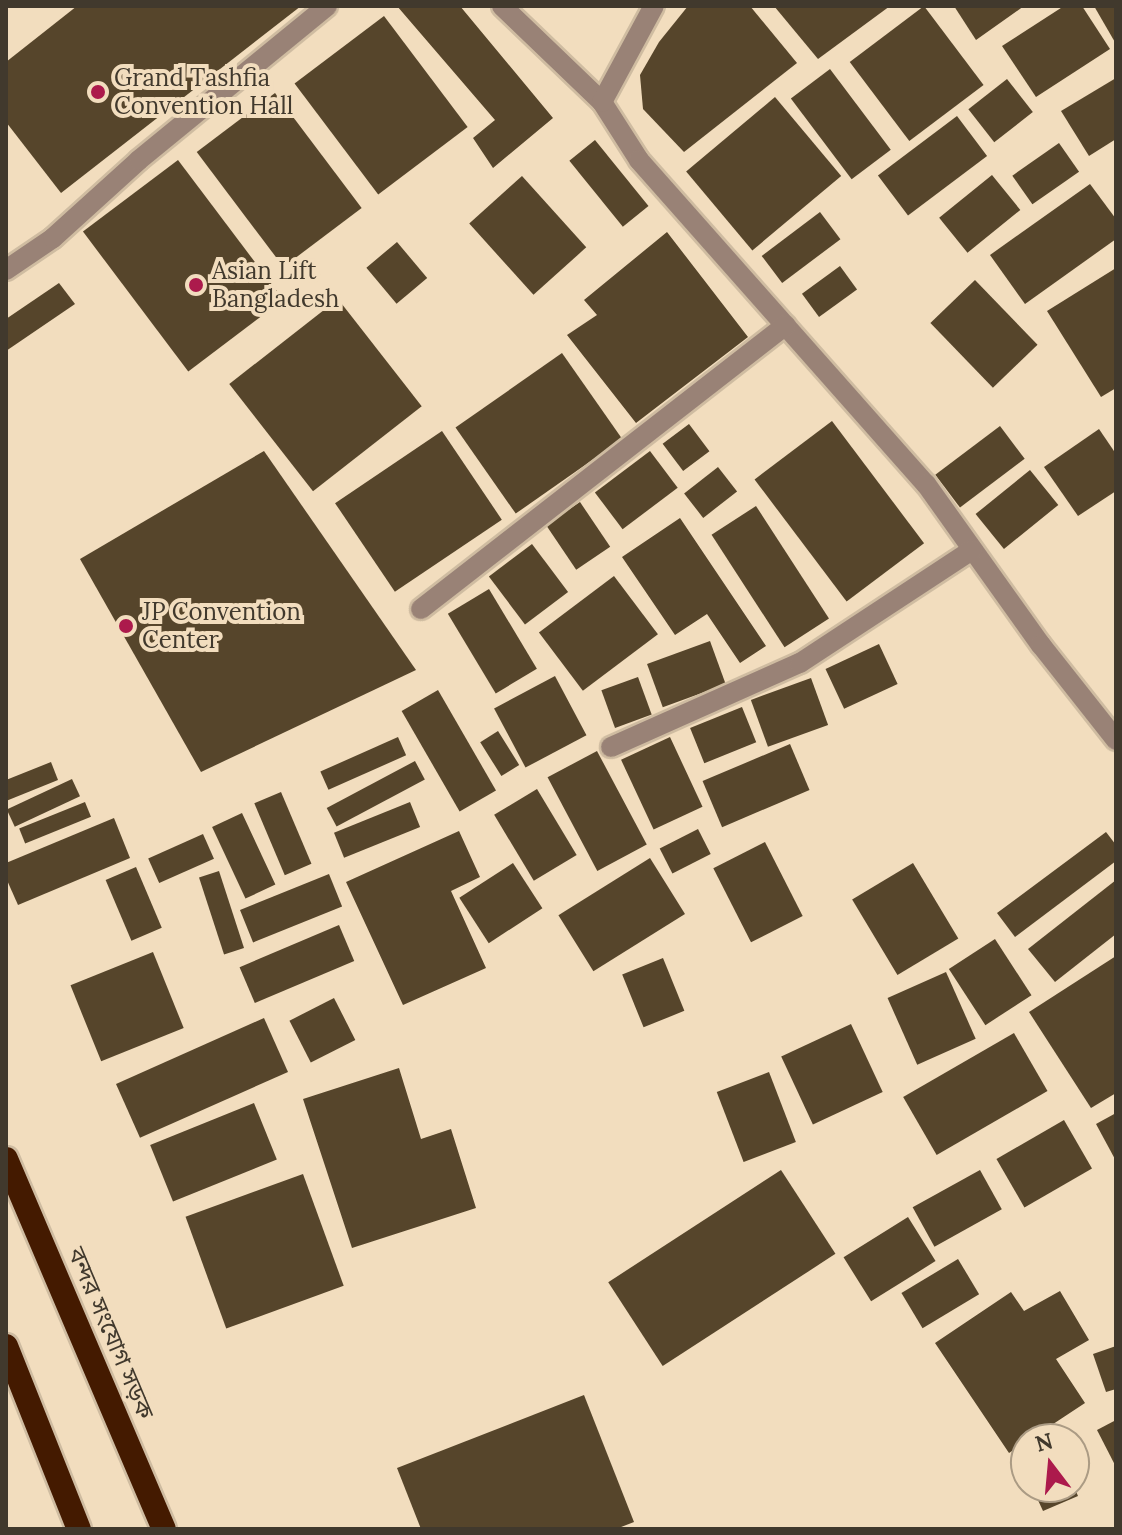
<!DOCTYPE html>
<html>
<head>
<meta charset="utf-8">
<style>
  body { margin:0 }
  #map { position:relative; width:1122px; height:1535px; overflow:hidden; background:#f2ddbe; font-family:Lora,"Noto Sans Bengali",serif }
  div>[style] { position:absolute }
  [style*='--x'] { left:calc(var(--x)*1px); top:calc(var(--y)*1px); width:calc(var(--w)*1px); rotate:calc(var(--a)*1deg) }
  .building>* { inset:0; background:#56452b; transform-origin:0 0 }
  .roads { filter:drop-shadow(2px 0 #cfbca1) drop-shadow(-2px 0 #cfbca1) drop-shadow(0 2px #cfbca1) drop-shadow(0 -2px #cfbca1) }
  .minor>* { height:20px; margin:-10px; padding:0 10px; transform-origin:10px; border-radius:10px; background:#998276 }
  .highway>* { height:24px; margin:-12px; padding:0 12px; transform-origin:12px; border-radius:12px; background:#441a00 }
  .dots>* { width:22px; height:22px; translate:-50% -50%; box-sizing:border-box; border:4px solid #f2ddbe; border-radius:50% }
  span { translate:-50% -50%; white-space:nowrap; text-align:center; line-height:1.15; -webkit-text-stroke:8px #f2ddbe; paint-order:stroke }
  .poi-label { font-size:24px; color:#41392d }
  .left { translate:0 -50%; text-align:left }
  .street-label { font-size:24px; color:#41392d }
  .frame { position:absolute; inset:0; border:8px solid #41392d; pointer-events:none }
  .north { position:absolute; left:1010px; top:1423px; width:80px; height:80px; box-sizing:border-box; background:#f2ddbe; border:2px solid #ab9b84; border-radius:50%; rotate:344deg; font-size:22px; font-weight:700; line-height:32px; text-align:center; color:#41392d }
  .north::after { content:''; display:block; margin:auto; width:28px; height:36px; background:#ac1a4c; clip-path:polygon(50% 0,100% 100%,50% 72%,0 100%) }
</style>
</head>
<body>
<div id="map">
  <div class="building">
    <i style="clip-path:polygon(77px 6px,301px 6px,61px 193px,6px 122px,6px 62px)"></i>
    <i style="clip-path:polygon(397px 6px,460px 6px,553px 118px,493px 168px,473px 138px,495px 120px)"></i>
    <i style="clip-path:polygon(688px 6px,750px 6px,797px 63px,684px 152px,643px 109px,640px 75px,659px 42px)"></i>
    <i style="clip-path:polygon(774px 6px,890px 6px,818px 59px)"></i>
    <i style="left:924px;top:6px;width:99px;height:93px;rotate:53deg"></i>
    <i style="clip-path:polygon(954px 6px,1024px 6px,976px 40px)"></i>
    <i style="clip-path:polygon(1064px 6px,1082px 6px,1110px 49px,1036px 97px,1002px 46px)"></i>
    <i style="clip-path:polygon(1094px 6px,1116px 6px,1116px 44px)"></i>
    <i style="left:384px;top:16px;width:139px;height:112px;rotate:53deg"></i>
    <i style="left:830px;top:69px;width:101px;height:49px;rotate:53deg"></i>
    <i style="clip-path:polygon(1116px 78px,1116px 139px,1089px 156px,1061px 111px)"></i>
    <i style="left:1007px;top:79px;width:42px;height:49px;rotate:52deg"></i>
    <i style="left:275px;top:93px;width:144px;height:98px;rotate:53deg"></i>
    <i style="left:775px;top:97px;width:103px;height:116px;rotate:50deg"></i>
    <i style="left:957px;top:116px;width:50px;height:99px;rotate:53deg"></i>
    <i style="left:595px;top:140px;width:85px;height:33px;rotate:51deg"></i>
    <i style="left:1059px;top:143px;width:35px;height:57px;rotate:55deg"></i>
    <i style="left:178px;top:160px;width:175px;height:119px;rotate:53deg"></i>
    <i style="left:992px;top:175px;width:45px;height:68px;rotate:51deg"></i>
    <i style="left:522px;top:176px;width:96px;height:71px;rotate:48deg"></i>
    <i style="clip-path:polygon(1090px 184px,1116px 219px,1116px 239px,1025px 304px,990px 255px)"></i>
    <i style="left:820px;top:212px;width:34px;height:73px;rotate:53deg"></i>
    <i style="clip-path:polygon(667px 232px,748px 337px,636px 423px,567px 335px,597px 315px,584px 300px)"></i>
    <i style="left:397px;top:242px;width:47px;height:40px;rotate:50deg"></i>
    <i style="left:840px;top:266px;width:29px;height:47px;rotate:54deg"></i>
    <i style="clip-path:polygon(1116px 268px,1116px 388px,1101px 397px,1047px 311px)"></i>
    <i style="left:975px;top:280px;width:90px;height:62px;rotate:46deg"></i>
    <i style="clip-path:polygon(59px 283px,75px 304px,6px 351px,6px 319px)"></i>
    <i style="left:338px;top:299px;width:136px;height:138px;rotate:52deg"></i>
    <i style="left:562px;top:353px;width:105px;height:130px;rotate:55deg"></i>
    <i style="left:832px;top:421px;width:153px;height:97px;rotate:53deg"></i>
    <i style="left:689px;top:424px;width:34px;height:33px;rotate:53deg"></i>
    <i style="left:1000px;top:426px;width:41px;height:81px;rotate:53deg"></i>
    <i style="clip-path:polygon(1099px 429px,1116px 454px,1116px 491px,1078px 516px,1044px 467px)"></i>
    <i style="left:442px;top:431px;width:107px;height:129px;rotate:56deg"></i>
    <i style="clip-path:polygon(264px 451px,416px 670px,201px 772px,80px 559px)"></i>
    <i style="left:650px;top:451px;width:46px;height:69px;rotate:53deg"></i>
    <i style="left:718px;top:467px;width:31px;height:43px;rotate:52deg"></i>
    <i style="left:1030px;top:470px;width:45px;height:70px;rotate:51deg"></i>
    <i style="left:580px;top:502px;width:54px;height:41px;rotate:56deg"></i>
    <i style="left:756px;top:506px;width:134px;height:53px;rotate:57deg"></i>
    <i style="clip-path:polygon(680px 518px,766px 646px,740px 663px,707px 614px,675px 635px,622px 557px)"></i>
    <i style="left:532px;top:544px;width:60px;height:54px;rotate:53deg"></i>
    <i style="left:614px;top:576px;width:73px;height:94px;rotate:53deg"></i>
    <i style="left:489px;top:589px;width:93px;height:48px;rotate:59deg"></i>
    <i style="left:710px;top:641px;width:46px;height:67px;rotate:70deg"></i>
    <i style="left:879px;top:644px;width:44px;height:59px;rotate:65deg"></i>
    <i style="left:555px;top:676px;width:67px;height:69px;rotate:62deg"></i>
    <i style="left:638px;top:677px;width:40px;height:39px;rotate:70deg"></i>
    <i style="left:811px;top:678px;width:50px;height:64px;rotate:70deg"></i>
    <i style="left:438px;top:690px;width:116px;height:42px;rotate:60deg"></i>
    <i style="left:742px;top:707px;width:38px;height:56px;rotate:68deg"></i>
    <i style="left:498px;top:731px;width:40px;height:21px;rotate:58deg"></i>
    <i style="left:398px;top:737px;width:20px;height:85px;rotate:66deg"></i>
    <i style="left:670px;top:737px;width:77px;height:54px;rotate:65deg"></i>
    <i style="left:790px;top:744px;width:50px;height:95px;rotate:67deg"></i>
    <i style="left:597px;top:751px;width:106px;height:56px;rotate:62deg"></i>
    <i style="left:415px;top:761px;width:21px;height:100px;rotate:62deg"></i>
    <i style="clip-path:polygon(51px 762px,58px 780px,6px 801px,6px 780px)"></i>
    <i style="left:72px;top:779px;width:19px;height:72px;rotate:65deg"></i>
    <i style="left:537px;top:789px;width:77px;height:50px;rotate:59deg"></i>
    <i style="left:281px;top:792px;width:78px;height:29px;rotate:67deg"></i>
    <i style="left:85px;top:802px;width:16px;height:71px;rotate:68deg"></i>
    <i style="left:410px;top:802px;width:27px;height:82px;rotate:68deg"></i>
    <i style="left:242px;top:813px;width:79px;height:33px;rotate:65deg"></i>
    <i style="clip-path:polygon(114px 818px,130px 858px,18px 905px,6px 878px,6px 863px)"></i>
    <i style="left:698px;top:829px;width:28px;height:43px;rotate:63deg"></i>
    <i style="clip-path:polygon(459px 831px,480px 877px,451px 891px,486px 968px,403px 1005px,346px 882px)"></i>
    <i style="clip-path:polygon(1106px 832px,1116px 845px,1116px 861px,1015px 937px,997px 913px)"></i>
    <i style="left:203px;top:834px;width:27px;height:60px;rotate:66deg"></i>
    <i style="left:765px;top:842px;width:83px;height:58px;rotate:63deg"></i>
    <i style="left:650px;top:858px;width:66px;height:108px;rotate:58deg"></i>
    <i style="left:513px;top:863px;width:54px;height:64px;rotate:57deg"></i>
    <i style="left:913px;top:863px;width:88px;height:71px;rotate:59deg"></i>
    <i style="left:136px;top:867px;width:66px;height:33px;rotate:67deg"></i>
    <i style="left:219px;top:871px;width:81px;height:21px;rotate:72deg"></i>
    <i style="left:329px;top:874px;width:35px;height:96px;rotate:68deg"></i>
    <i style="clip-path:polygon(1116px 880px,1116px 934px,1055px 982px,1028px 949px)"></i>
    <i style="left:339px;top:925px;width:39px;height:108px;rotate:67deg"></i>
    <i style="left:995px;top:939px;width:67px;height:55px;rotate:57deg"></i>
    <i style="left:153px;top:952px;width:82px;height:89px;rotate:68deg"></i>
    <i style="clip-path:polygon(1116px 956px,1116px 1093px,1091px 1108px,1029px 1012px)"></i>
    <i style="left:663px;top:958px;width:57px;height:44px;rotate:68deg"></i>
    <i style="left:946px;top:972px;width:73px;height:64px;rotate:66deg"></i>
    <i style="left:334px;top:998px;width:47px;height:50px;rotate:63deg"></i>
    <i style="left:264px;top:1018px;width:59px;height:162px;rotate:66deg"></i>
    <i style="left:851px;top:1024px;width:75px;height:77px;rotate:65deg"></i>
    <i style="left:1014px;top:1033px;width:67px;height:128px;rotate:60deg"></i>
    <i style="clip-path:polygon(399px 1068px,421px 1139px,451px 1129px,476px 1208px,352px 1248px,303px 1099px)"></i>
    <i style="left:769px;top:1072px;width:75px;height:56px;rotate:69deg"></i>
    <i style="left:254px;top:1103px;width:61px;height:112px;rotate:68deg"></i>
    <i style="clip-path:polygon(1116px 1113px,1116px 1161px,1096px 1124px)"></i>
    <i style="left:1064px;top:1120px;width:56px;height:78px;rotate:60deg"></i>
    <i style="left:781px;top:1170px;width:100px;height:206px;rotate:57deg"></i>
    <i style="left:980px;top:1170px;width:45px;height:77px;rotate:61deg"></i>
    <i style="left:303px;top:1174px;width:119px;height:125px;rotate:70deg"></i>
    <i style="left:908px;top:1217px;width:52px;height:76px;rotate:58deg"></i>
    <i style="left:958px;top:1259px;width:41px;height:66px;rotate:59deg"></i>
    <i style="clip-path:polygon(1060px 1291px,1089px 1340px,1056px 1359px,1085px 1403px,1009px 1453px,935px 1343px,1011px 1292px,1024px 1311px)"></i>
    <i style="clip-path:polygon(1116px 1346px,1116px 1389px,1106px 1392px,1093px 1354px)"></i>
    <i style="clip-path:polygon(584px 1395px,634px 1522px,616px 1529px,421px 1529px,397px 1468px)"></i>
    <i style="clip-path:polygon(1116px 1420px,1116px 1467px,1097px 1430px)"></i>
    <i style="clip-path:polygon(1032px 1487px,1074px 1487px,1078px 1496px,1043px 1511px)"></i>
  </div>
  <div class="roads">
    <div class="minor">
      <i style="--x:502;--y:6;--w:139;--a:43.8"></i>
      <i style="--x:602;--y:102;--w:69;--a:57.5"></i>
      <i style="--x:639;--y:160;--w:433;--a:48.5"></i>
      <i style="--x:926;--y:484;--w:198;--a:54.5"></i>
      <i style="--x:1041;--y:645;--w:121;--a:51.7"></i>
      <i style="--x:602;--y:102;--w:109;--a:-61.6"></i>
      <i style="--x:6;--y:270;--w:57;--a:-34.2"></i>
      <i style="--x:53;--y:238;--w:116;--a:-42.2"></i>
      <i style="--x:139;--y:160;--w:243;--a:-39.3"></i>
      <i style="--x:421;--y:609;--w:462;--a:-37.9"></i>
      <i style="--x:611;--y:747;--w:207;--a:-24"></i>
      <i style="--x:800;--y:663;--w:206;--a:-33.3"></i>
    </div>
    <div class="highway">
      <i style="--x:6;--y:1159;--w:402;--a:66.9"></i>
      <i style="--x:6;--y:1346;--w:197;--a:68.3"></i>
    </div>
  </div>
  <div class="dots">
    <i style="left:98px;top:92px;background:#ac1a4c"></i>
    <i style="left:196px;top:285px;background:#ac1a4c"></i>
    <i style="left:126px;top:626px;background:#ac1a4c"></i>
  </div>
  <div class="poi-label">
    <span class="left" style="left:114px;top:92px">Grand Tashfia<br>Convention Hall</span>
    <span class="left" style="left:212px;top:285px">Asian Lift<br>Bangladesh</span>
    <span class="left" style="left:142px;top:626px">JP Convention<br>Center</span>
  </div>
  <div class="street-label">
    <span style="left:111px;top:1333px;rotate:67deg">বন্দর সংযোগ সড়ক</span>
  </div>
  <div class="frame"></div>
  <div class="north">N</div>
</div>
</body>
</html>
